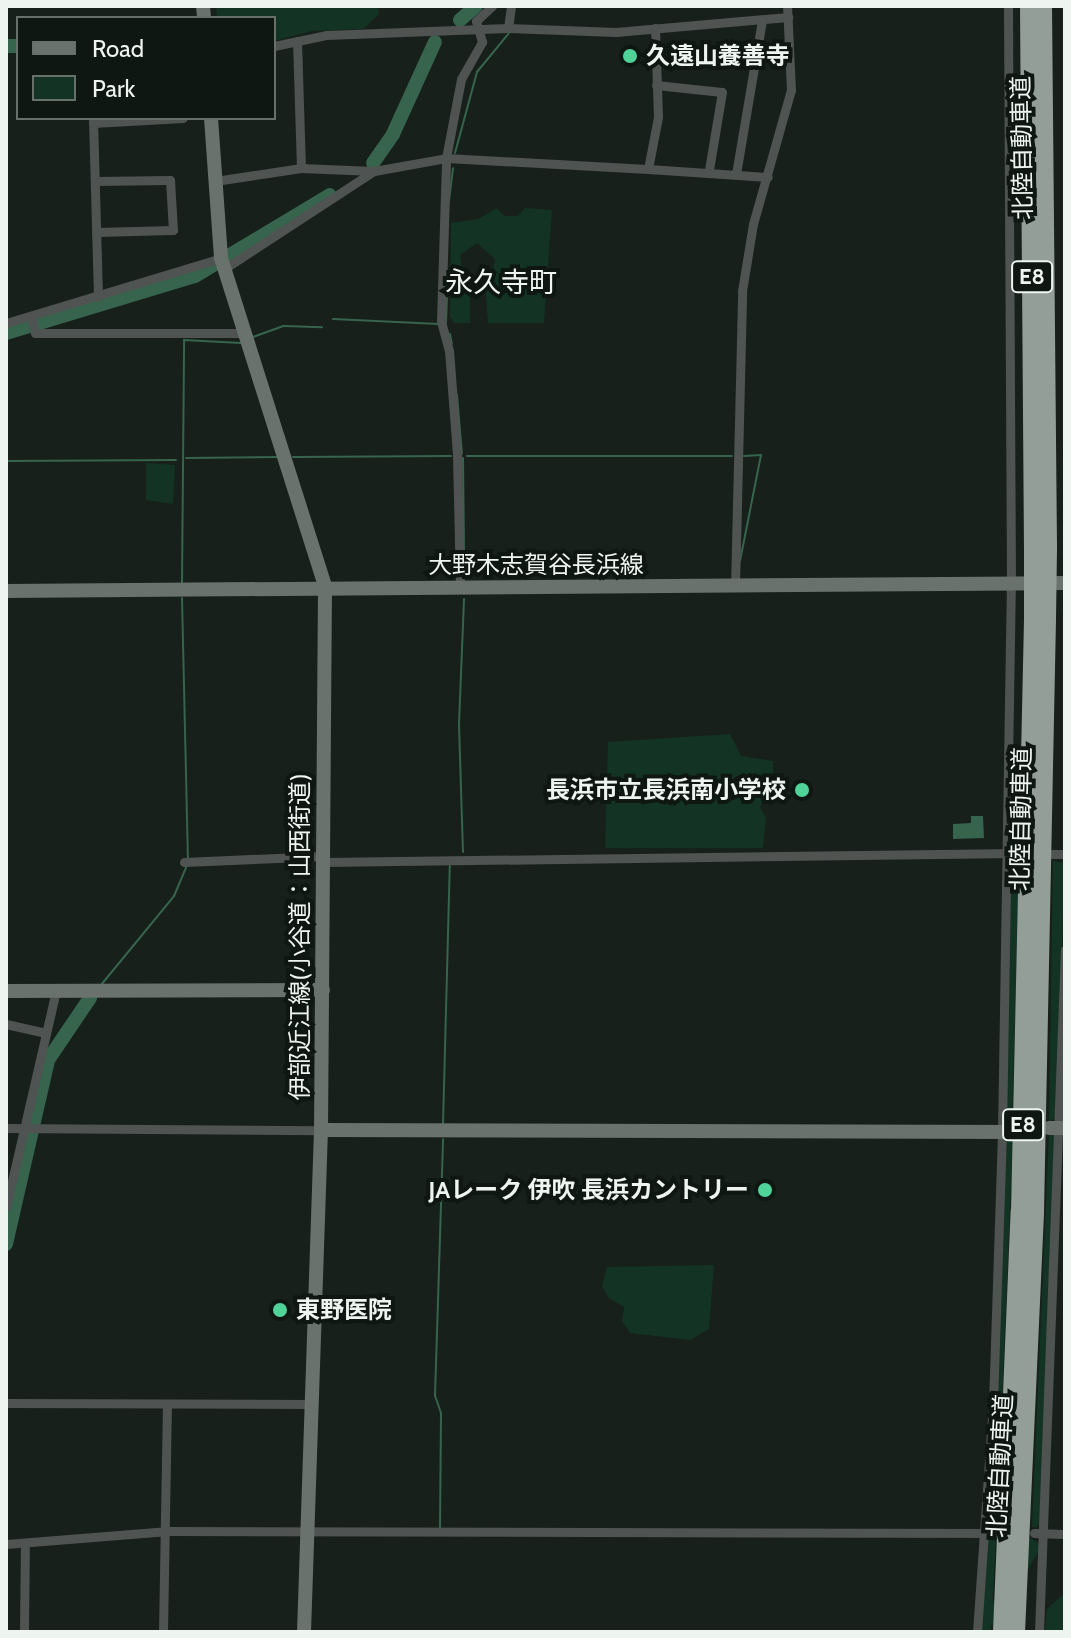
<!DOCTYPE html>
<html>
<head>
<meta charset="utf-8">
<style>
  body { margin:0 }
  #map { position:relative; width:1071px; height:1638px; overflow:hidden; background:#17201b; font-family:Cabin,"Noto Sans JP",sans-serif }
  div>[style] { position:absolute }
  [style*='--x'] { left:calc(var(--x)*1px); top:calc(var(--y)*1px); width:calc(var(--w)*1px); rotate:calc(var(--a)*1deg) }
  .green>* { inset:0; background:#133324; transform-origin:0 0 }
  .water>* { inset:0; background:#37644d }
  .stream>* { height:2px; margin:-1px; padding:0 1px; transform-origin:1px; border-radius:1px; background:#37644d }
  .river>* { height:14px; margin:-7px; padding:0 7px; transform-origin:7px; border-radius:7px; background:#37644d }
  .street>* { height:9px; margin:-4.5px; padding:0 4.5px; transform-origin:4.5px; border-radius:4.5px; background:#4f5351 }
  .secondary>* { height:14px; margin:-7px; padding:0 7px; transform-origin:7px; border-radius:7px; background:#6a726d }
  .highway>* { height:18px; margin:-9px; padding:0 9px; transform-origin:9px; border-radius:9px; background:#929e97 }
  .highway-bridge>* { height:18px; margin:-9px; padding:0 9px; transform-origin:9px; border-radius:9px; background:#929e97 }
  .dots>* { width:22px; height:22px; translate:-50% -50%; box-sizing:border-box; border:4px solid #0e1712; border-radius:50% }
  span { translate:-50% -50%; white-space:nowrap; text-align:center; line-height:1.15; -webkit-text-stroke:8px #0e1712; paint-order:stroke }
  .shield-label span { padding:2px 6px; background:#0e1712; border:2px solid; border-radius:6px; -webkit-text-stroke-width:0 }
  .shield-label { font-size:22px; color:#eef5f1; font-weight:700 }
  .poi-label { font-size:24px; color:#eef5f1; font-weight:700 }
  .left { translate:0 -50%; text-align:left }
  .right { translate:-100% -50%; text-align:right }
  .street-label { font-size:24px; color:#eef5f1 }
  .quarter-label { font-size:28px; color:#eef5f1 }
  .frame { position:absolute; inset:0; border:8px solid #eef5f1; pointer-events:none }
  .legend { position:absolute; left:16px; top:16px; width:260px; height:104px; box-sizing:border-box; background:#0e1712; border:2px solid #68706b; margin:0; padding:10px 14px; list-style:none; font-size:24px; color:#eef5f1 }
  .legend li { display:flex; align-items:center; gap:16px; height:40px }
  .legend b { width:40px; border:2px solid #68706b }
</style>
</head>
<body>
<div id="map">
  <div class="green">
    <i style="clip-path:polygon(216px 6px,378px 6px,379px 14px,363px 29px,312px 31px,274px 41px,274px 18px,217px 18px)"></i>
    <i style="clip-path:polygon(497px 208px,504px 216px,518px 216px,525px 208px,552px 210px,544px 323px,488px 323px,484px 272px,493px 269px,495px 259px,477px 243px,460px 255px,462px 270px,470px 272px,470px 323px,454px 323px,450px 317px,451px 223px,478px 219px)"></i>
    <i style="clip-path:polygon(146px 463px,175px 465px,173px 504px,146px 500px)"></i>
    <i style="clip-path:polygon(730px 734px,741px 756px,773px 761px,774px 788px,760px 807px,766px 818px,763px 848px,605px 848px,608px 742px)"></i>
    <i style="clip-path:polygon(1020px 859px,1012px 1121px,1004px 1121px,1009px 862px)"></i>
    <i style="clip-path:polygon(1053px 861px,1064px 863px,1058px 1116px,1049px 1122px)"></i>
    <i style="clip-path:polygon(1049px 1133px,1054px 1135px,1043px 1520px,1037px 1527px,1032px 1527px)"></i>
    <i style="clip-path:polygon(1013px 1134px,997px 1528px,988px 1525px,1001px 1141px)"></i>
    <i style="clip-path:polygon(714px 1265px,709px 1329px,690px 1340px,630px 1333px,622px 1321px,624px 1307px,609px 1298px,602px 1286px,607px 1267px)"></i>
    <i style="clip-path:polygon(991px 1537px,996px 1537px,991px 1632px,981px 1632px,986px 1542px)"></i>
    <i style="left:1030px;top:1538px;width:14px;height:94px;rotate:30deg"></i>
    <i style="clip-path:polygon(1065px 1593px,1065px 1632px,1045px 1632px,1047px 1609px)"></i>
  </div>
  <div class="water">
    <i style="clip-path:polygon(971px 816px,983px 816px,984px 838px,953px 839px,953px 824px,971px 823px)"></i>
  </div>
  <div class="stream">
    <i style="--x:455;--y:153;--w:84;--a:-74.8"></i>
    <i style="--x:477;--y:72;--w:50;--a:-50.6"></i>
    <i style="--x:449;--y:201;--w:33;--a:-83"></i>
    <i style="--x:333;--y:319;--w:106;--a:2.7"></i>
    <i style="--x:446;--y:323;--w:36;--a:-88"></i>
    <i style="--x:450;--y:334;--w:10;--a:79"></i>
    <i style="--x:253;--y:337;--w:33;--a:-20"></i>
    <i style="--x:284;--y:326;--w:38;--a:2"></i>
    <i style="--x:457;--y:395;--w:59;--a:85.2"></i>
    <i style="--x:467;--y:456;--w:265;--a:0"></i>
    <i style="--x:293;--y:457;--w:158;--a:-0.4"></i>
    <i style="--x:186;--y:458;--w:94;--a:-0.6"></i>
    <i style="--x:463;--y:458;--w:95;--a:89.4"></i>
    <i style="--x:6;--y:461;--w:170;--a:-0.3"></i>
    <i style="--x:740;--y:561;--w:108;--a:-78.8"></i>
    <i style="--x:761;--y:455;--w:17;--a:177"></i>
    <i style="--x:182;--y:583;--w:243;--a:-89.5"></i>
    <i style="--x:184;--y:340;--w:57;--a:3"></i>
    <i style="--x:182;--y:598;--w:261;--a:88.7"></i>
    <i style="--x:463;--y:852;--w:128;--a:-91.8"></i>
    <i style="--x:459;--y:724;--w:125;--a:-87.7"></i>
    <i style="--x:101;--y:985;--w:115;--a:-50.6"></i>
    <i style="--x:174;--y:896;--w:34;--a:-67"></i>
    <i style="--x:443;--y:1125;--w:259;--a:-88.5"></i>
    <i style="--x:440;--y:1529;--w:116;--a:-89.5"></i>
    <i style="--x:441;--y:1413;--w:18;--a:-109"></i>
    <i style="--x:435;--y:1396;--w:257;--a:-88.2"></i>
  </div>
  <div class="river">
    <i style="--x:460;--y:20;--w:21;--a:-41"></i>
    <i style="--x:6;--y:46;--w:12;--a:0"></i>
    <i style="--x:373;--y:163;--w:35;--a:-55"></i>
    <i style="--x:393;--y:134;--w:101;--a:-65.5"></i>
    <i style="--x:6;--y:333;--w:197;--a:-16.8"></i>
    <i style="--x:195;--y:276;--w:157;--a:-31"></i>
    <i style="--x:6;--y:1244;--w:189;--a:-77.1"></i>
    <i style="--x:48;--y:1060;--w:75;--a:-55.9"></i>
  </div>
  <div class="street">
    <i style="--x:508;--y:28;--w:22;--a:-82"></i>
    <i style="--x:297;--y:41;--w:127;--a:88.2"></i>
    <i style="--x:274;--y:46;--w:53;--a:-11.9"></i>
    <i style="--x:326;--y:35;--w:182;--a:-2.2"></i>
    <i style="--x:508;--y:28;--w:108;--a:2.1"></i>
    <i style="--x:616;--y:32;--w:173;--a:-5"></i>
    <i style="--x:656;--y:85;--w:66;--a:6.1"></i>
    <i style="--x:722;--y:92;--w:79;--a:99.5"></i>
    <i style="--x:93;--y:118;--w:179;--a:88.4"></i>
    <i style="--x:93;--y:123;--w:90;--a:-3.2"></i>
    <i style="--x:648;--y:169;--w:120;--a:3.8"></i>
    <i style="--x:736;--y:174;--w:156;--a:-80.4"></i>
    <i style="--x:95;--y:181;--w:75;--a:-0.8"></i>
    <i style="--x:170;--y:180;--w:50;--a:86.6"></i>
    <i style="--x:173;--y:230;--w:77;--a:178.5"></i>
    <i style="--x:215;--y:181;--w:87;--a:-8.6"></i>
    <i style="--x:301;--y:168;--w:73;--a:2.4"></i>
    <i style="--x:374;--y:171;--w:73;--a:-10.2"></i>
    <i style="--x:446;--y:158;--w:202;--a:3.1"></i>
    <i style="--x:648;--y:169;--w:53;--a:-79.1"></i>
    <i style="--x:658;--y:117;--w:89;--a:-91.9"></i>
    <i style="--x:224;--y:269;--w:179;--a:-33.2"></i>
    <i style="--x:31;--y:316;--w:17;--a:77"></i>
    <i style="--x:35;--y:333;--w:210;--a:0"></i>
    <i style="--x:6;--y:323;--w:225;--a:-16.8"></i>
    <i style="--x:735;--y:586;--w:295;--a:-88.6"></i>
    <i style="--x:742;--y:291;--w:68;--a:-80.7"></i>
    <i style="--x:753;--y:224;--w:139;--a:-74.2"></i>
    <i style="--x:791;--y:90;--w:84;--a:-92.7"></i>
    <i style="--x:460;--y:587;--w:133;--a:-91.3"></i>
    <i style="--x:457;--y:454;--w:103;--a:-94.4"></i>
    <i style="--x:449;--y:351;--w:31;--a:-105"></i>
    <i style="--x:441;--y:321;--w:163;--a:-88.2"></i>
    <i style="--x:446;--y:158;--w:80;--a:-79.2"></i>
    <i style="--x:461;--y:79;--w:43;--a:-60.4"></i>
    <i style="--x:482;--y:42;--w:22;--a:-106"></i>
    <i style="--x:476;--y:21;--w:22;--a:-43"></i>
    <i style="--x:1052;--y:854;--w:13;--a:0"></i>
    <i style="--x:184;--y:862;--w:140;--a:-2.5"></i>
    <i style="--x:324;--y:862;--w:697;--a:-0.74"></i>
    <i style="--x:6;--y:1024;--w:41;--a:12.7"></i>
    <i style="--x:6;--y:1128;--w:315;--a:0.4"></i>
    <i style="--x:6;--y:1207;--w:222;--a:-77"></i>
    <i style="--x:6;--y:1403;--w:305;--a:0.2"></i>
    <i style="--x:1034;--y:1533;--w:31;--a:2"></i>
    <i style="--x:6;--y:1544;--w:163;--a:-4.6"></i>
    <i style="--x:168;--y:1531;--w:825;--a:0.14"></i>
    <i style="--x:24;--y:1632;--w:89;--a:-89.4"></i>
    <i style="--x:163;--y:1632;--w:226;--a:-89"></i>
    <i style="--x:977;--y:1632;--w:229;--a:-86"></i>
    <i style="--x:993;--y:1404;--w:271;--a:-88.1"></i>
    <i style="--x:1002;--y:1133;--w:552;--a:-89.07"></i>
    <i style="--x:1011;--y:581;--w:575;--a:-90.3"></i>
    <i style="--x:1039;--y:1632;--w:683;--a:-87.82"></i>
  </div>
  <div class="secondary">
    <i style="--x:203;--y:6;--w:12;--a:85"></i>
    <i style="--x:211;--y:118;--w:140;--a:85.9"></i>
    <i style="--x:221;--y:258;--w:344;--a:72.4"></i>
    <i style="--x:325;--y:586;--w:544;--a:90.42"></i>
    <i style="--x:321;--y:1130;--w:502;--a:91.94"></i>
    <i style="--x:6;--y:591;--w:1059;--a:-0.43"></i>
    <i style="--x:6;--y:991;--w:317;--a:-0.2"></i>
    <i style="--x:1049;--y:1128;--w:16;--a:0"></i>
    <i style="--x:321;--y:1130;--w:696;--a:0.16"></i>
  </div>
  <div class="highway">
    <i style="--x:1029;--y:6;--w:541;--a:89.58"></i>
    <i style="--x:1043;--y:6;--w:541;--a:89.47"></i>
    <i style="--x:1002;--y:1632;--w:421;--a:-87.6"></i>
    <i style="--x:1020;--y:1211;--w:592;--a:-88.74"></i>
    <i style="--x:1016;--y:1632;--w:420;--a:-87.4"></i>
    <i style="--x:1035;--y:1212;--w:592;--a:-88.84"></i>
  </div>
  <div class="highway-bridge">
    <i style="--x:1033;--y:547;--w:72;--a:90"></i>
    <i style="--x:1047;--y:620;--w:73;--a:-89.2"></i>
  </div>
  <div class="dots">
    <i style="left:630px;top:56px;background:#50d398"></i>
    <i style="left:802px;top:790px;background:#50d398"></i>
    <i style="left:765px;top:1190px;background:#50d398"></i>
    <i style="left:280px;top:1310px;background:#50d398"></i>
  </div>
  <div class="shield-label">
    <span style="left:1032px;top:277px">E8</span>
    <span style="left:1023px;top:1125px">E8</span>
  </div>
  <div class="poi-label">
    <span class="left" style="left:646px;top:56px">久遠山養善寺</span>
    <span class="right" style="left:786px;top:790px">長浜市立長浜南小学校</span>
    <span class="right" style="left:749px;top:1190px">JAレーク 伊吹 長浜カントリー</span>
    <span class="left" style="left:296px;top:1310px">東野医院</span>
  </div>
  <div class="street-label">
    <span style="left:1022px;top:148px;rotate:-91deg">北陸自動車道</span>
    <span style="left:536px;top:565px">大野木志賀谷長浜線</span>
    <span style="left:1021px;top:819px;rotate:-89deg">北陸自動車道</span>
    <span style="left:300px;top:937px;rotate:-90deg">伊部近江線(小谷道：山西街道)</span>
    <span style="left:1000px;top:1466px;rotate:-87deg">北陸自動車道</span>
  </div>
  <div class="quarter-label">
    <span style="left:501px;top:282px">永久寺町</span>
  </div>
  <div class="frame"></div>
  <ul class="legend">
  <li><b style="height:10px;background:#6a726d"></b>Road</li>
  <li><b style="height:22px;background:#133324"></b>Park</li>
  </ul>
</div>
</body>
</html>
